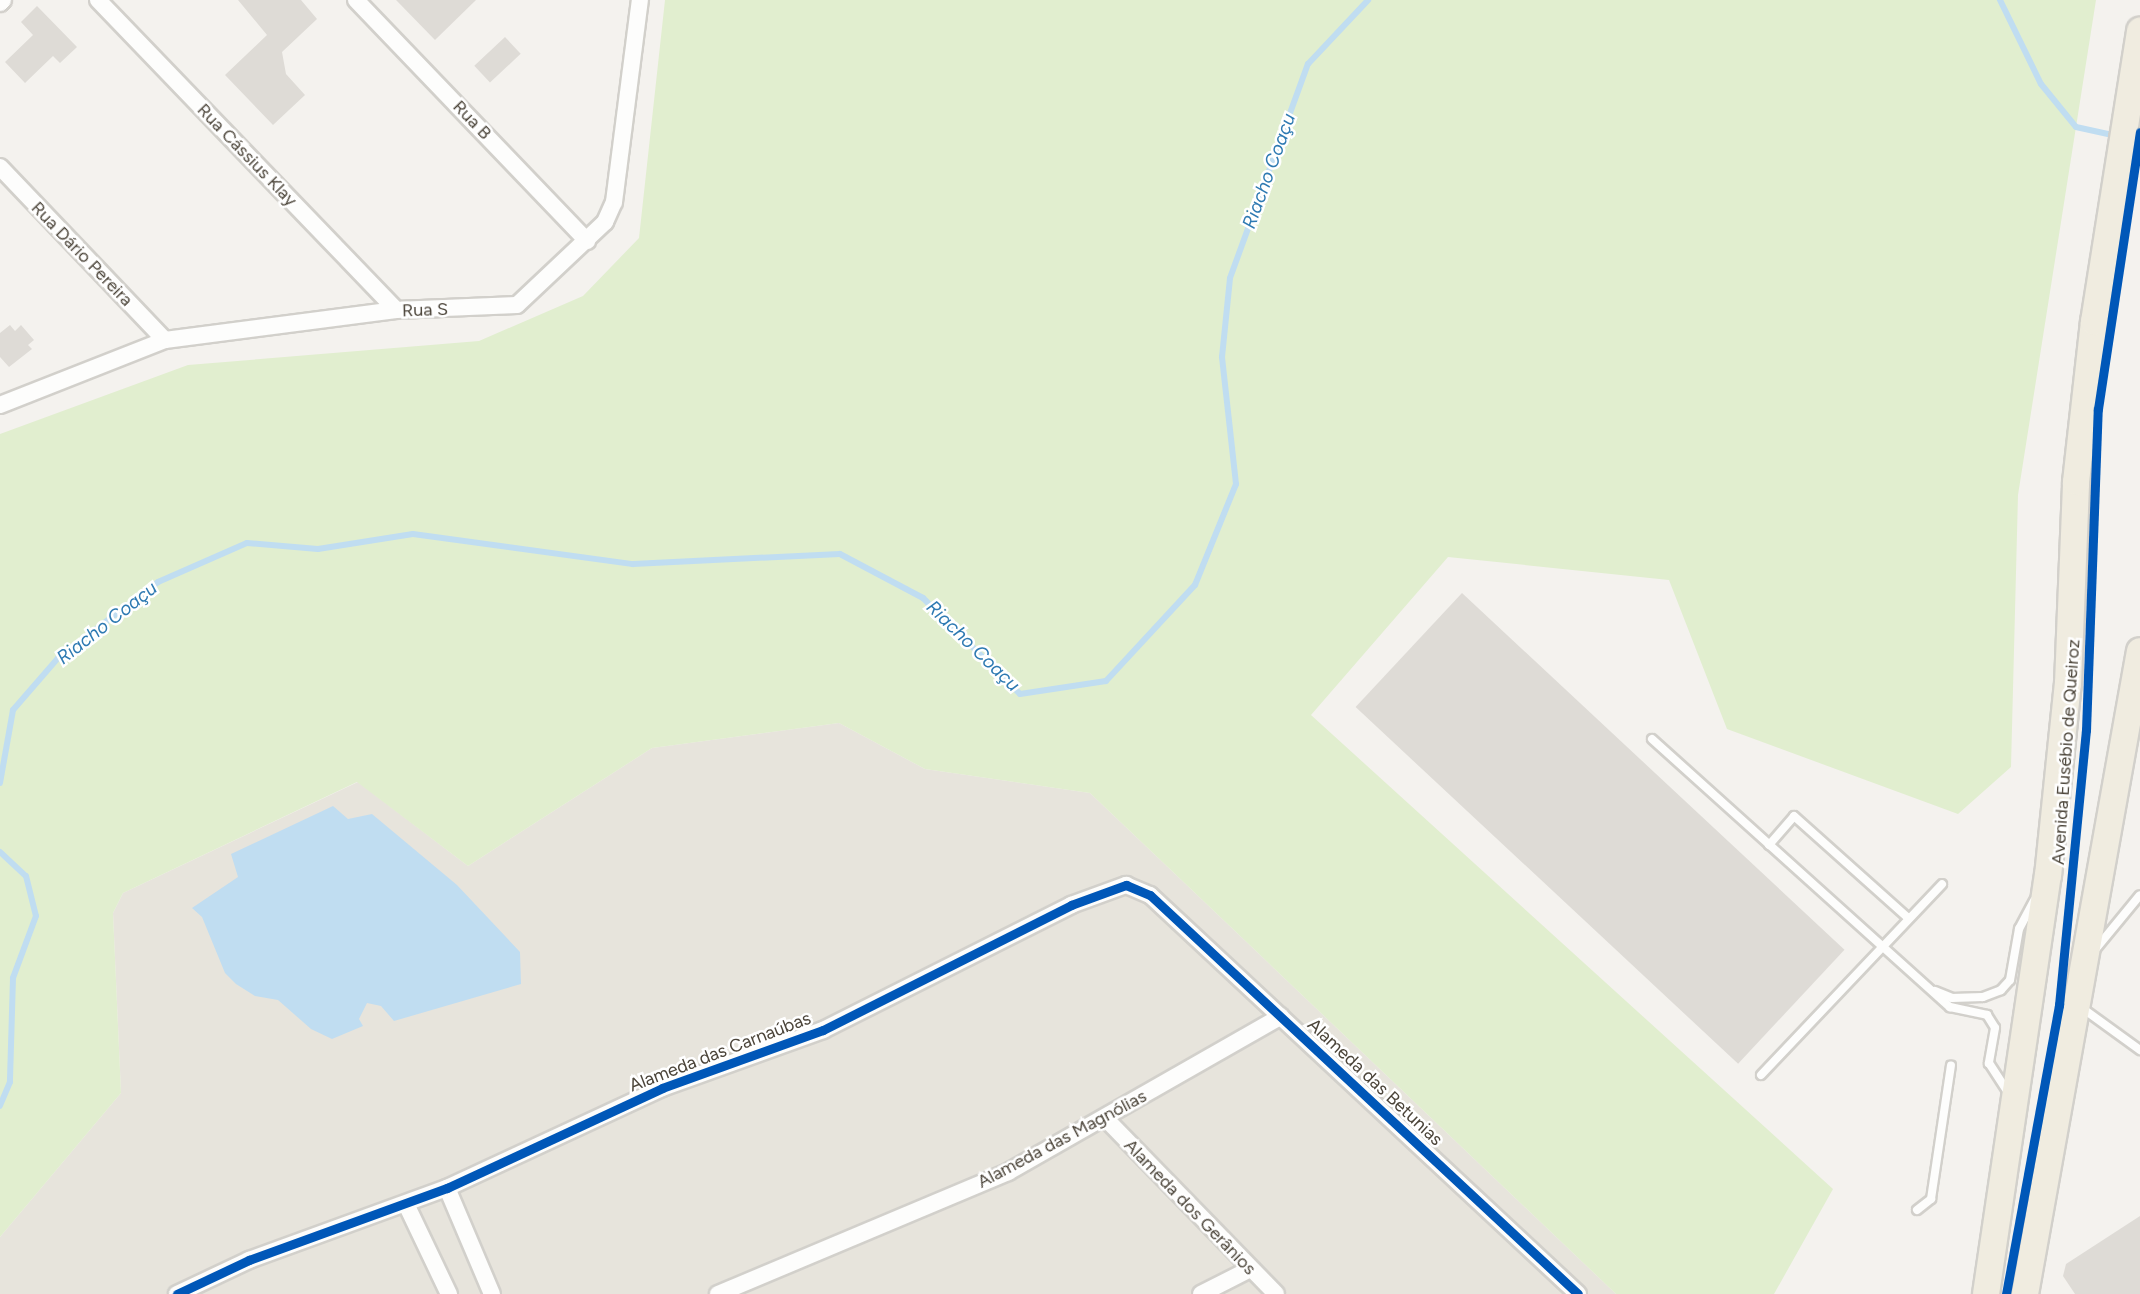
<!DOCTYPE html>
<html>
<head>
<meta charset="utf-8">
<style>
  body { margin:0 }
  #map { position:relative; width:2140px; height:1294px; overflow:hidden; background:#f4f2ee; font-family:Figtree,sans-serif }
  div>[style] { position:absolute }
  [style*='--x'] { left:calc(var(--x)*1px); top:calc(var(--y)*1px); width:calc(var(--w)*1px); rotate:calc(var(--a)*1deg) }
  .residential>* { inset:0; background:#e7e4dc }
  .green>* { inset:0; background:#e1eecf }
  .water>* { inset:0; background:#c0ddf1 }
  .stream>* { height:6px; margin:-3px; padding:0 3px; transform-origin:3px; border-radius:3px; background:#c0ddf1 }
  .building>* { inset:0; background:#dedbd6; transform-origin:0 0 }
  .roads { filter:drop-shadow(2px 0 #d2d0cb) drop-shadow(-2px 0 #d2d0cb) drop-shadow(0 2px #d2d0cb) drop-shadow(0 -2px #d2d0cb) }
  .service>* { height:8px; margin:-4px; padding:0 4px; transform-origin:4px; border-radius:4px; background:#fdfdfc }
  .minor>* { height:16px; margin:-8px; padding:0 8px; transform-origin:8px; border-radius:8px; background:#fdfdfc }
  .trunk>* { height:26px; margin:-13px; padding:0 13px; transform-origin:13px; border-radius:13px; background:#f0ece0 }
  .cycleway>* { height:9px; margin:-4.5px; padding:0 4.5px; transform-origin:4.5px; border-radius:4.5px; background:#0057b8 }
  span { translate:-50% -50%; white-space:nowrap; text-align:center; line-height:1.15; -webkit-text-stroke:5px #fff; paint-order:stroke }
  .street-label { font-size:18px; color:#4b4439 }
  .water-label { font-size:19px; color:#2e7ab2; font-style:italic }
</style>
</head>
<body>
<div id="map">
  <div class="residential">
    <i style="clip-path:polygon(839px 723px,925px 769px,1090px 793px,1616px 1294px,0 1294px,0 1237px,121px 1093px,113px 913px,123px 893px,358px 782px,468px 866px,652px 748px)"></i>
  </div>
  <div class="green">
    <i style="clip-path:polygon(665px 0,2096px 0,2018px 495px,2011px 767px,1958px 814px,1727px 729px,1669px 580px,1448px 557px,1311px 715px,1833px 1189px,1774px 1294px,1616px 1294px,1090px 793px,925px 769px,839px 723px,652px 748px,468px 866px,357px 782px,123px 893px,113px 913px,121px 1093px,0 1237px,0 434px,188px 365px,479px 341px,583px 296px,639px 238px)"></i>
  </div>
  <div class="water">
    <i style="clip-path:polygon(333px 806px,348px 819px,372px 814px,457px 885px,520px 952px,521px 984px,394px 1021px,381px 1006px,367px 1003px,359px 1019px,363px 1026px,332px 1039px,311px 1029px,278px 1000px,255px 996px,236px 984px,225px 973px,202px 917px,192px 908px,238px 877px,231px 854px)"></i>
  </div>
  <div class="stream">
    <i style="--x:2000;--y:0;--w:93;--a:64"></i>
    <i style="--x:2041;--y:84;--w:55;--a:50.9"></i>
    <i style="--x:2076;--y:127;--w:42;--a:12.4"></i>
    <i style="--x:0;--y:783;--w:74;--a:-79.9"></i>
    <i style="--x:13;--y:710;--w:69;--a:-49.1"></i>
    <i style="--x:58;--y:658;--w:126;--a:-37.2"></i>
    <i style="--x:158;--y:582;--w:97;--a:-23.7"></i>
    <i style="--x:247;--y:543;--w:71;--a:4.8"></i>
    <i style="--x:318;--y:549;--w:96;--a:-9"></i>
    <i style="--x:413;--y:534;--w:222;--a:7.8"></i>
    <i style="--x:633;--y:564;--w:207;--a:-2.8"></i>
    <i style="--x:840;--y:554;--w:94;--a:27.9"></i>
    <i style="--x:923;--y:598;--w:136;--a:44.7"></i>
    <i style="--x:1020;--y:694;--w:87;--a:-8.6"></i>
    <i style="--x:1106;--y:681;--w:131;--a:-47.2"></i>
    <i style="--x:1195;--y:585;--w:109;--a:-67.9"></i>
    <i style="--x:1236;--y:484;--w:128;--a:-96.3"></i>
    <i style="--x:1222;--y:357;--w:79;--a:-84.2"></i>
    <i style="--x:1230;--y:278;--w:228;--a:-70"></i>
    <i style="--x:1308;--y:64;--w:88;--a:-46.8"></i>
    <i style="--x:0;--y:852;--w:35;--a:43"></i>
    <i style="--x:26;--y:876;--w:41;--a:76"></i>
    <i style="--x:36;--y:916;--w:66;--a:110.4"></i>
    <i style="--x:13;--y:978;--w:104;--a:91.7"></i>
    <i style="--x:10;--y:1082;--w:26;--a:113"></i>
  </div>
  <div class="building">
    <i style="clip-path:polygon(238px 0,301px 0,317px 19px,282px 52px,286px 74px,305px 95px,273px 125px,225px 75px,267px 35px)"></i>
    <i style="clip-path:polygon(396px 0,476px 0,435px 40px)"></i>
    <i style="clip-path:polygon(37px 6px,77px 47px,60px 63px,53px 56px,25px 83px,5px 62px,33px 35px,21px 22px)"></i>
    <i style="left:505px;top:37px;width:23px;height:42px;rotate:47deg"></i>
    <i style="clip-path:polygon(10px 325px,15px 331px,21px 325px,34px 340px,28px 345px,32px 349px,9px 367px,0 357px,0 333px)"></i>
    <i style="left:1462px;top:593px;width:523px;height:156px;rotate:43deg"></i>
    <i style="clip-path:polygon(2140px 1216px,2140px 1294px,2075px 1294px,2063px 1276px,2066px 1264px)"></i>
  </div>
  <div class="roads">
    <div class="service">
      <i style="--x:1652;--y:739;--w:401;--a:42"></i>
      <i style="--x:1950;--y:1007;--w:38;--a:12"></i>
      <i style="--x:1987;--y:1015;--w:15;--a:58"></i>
      <i style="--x:1995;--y:1028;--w:36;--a:100"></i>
      <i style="--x:1989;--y:1063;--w:37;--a:57"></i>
      <i style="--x:1769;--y:845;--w:38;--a:-49"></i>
      <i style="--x:1794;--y:816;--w:152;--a:41.8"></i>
      <i style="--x:2094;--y:951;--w:72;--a:-50.6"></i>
      <i style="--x:1935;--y:991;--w:18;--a:22"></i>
      <i style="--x:1952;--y:998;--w:31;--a:-2"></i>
      <i style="--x:1983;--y:997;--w:19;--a:-21"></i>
      <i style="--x:2001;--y:990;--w:13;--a:-48"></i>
      <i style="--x:2010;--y:980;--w:52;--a:-80"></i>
      <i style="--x:2019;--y:929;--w:32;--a:-62"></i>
      <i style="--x:2082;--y:1008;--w:72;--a:35.9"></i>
      <i style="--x:1761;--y:1075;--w:263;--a:-46.5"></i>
      <i style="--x:1917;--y:1210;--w:18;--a:-38"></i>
      <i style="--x:1931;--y:1199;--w:135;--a:-81.5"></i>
    </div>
    <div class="minor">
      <i style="--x:98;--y:0;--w:430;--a:46.1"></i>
      <i style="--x:356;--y:0;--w:334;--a:46.2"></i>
      <i style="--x:0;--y:3;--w:4;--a:-45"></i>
      <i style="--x:0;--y:167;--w:239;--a:46.4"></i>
      <i style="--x:0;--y:405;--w:177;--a:-21.5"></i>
      <i style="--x:165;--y:340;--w:233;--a:-7.4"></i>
      <i style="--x:396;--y:310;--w:121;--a:-2.4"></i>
      <i style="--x:517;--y:305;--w:121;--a:-43.3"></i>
      <i style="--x:605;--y:222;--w:22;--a:-66"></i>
      <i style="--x:614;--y:202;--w:204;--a:-82.7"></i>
      <i style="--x:1105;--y:1118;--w:245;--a:45.8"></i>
      <i style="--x:447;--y:1188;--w:115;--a:67"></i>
      <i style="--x:406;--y:1204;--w:100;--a:64.5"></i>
      <i style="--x:177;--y:1294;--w:80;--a:-25.3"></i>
      <i style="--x:249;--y:1260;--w:211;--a:-20"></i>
      <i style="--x:447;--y:1188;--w:237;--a:-24.9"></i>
      <i style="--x:662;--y:1088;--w:171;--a:-19.8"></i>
      <i style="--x:823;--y:1030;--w:278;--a:-26.7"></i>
      <i style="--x:1071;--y:905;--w:59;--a:-20"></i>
      <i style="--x:1126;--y:885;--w:26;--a:23"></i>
      <i style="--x:1150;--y:895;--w:585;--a:42.99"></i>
      <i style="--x:718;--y:1294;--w:315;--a:-22.8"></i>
      <i style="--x:1008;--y:1172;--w:314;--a:-29.7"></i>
      <i style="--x:1201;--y:1294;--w:55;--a:-27"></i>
    </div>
    <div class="trunk">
      <i style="--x:1986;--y:1294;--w:423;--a:-81.6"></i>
      <i style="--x:2048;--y:876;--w:193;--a:-84.1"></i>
      <i style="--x:2068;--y:684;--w:202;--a:-87.7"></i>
      <i style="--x:2076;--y:482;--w:161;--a:-83.6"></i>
      <i style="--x:2094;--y:322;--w:295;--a:-81"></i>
      <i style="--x:2025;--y:1294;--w:653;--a:-79.86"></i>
    </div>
  </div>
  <div class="cycleway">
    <i style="--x:177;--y:1294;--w:80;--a:-25.3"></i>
    <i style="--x:249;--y:1260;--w:211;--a:-20"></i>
    <i style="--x:447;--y:1188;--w:237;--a:-24.9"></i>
    <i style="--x:662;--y:1088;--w:171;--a:-19.8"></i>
    <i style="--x:823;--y:1030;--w:278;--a:-26.7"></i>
    <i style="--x:1071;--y:905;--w:59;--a:-20"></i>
    <i style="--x:1126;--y:885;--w:26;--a:23"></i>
    <i style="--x:1150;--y:895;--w:585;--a:42.99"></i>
    <i style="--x:2006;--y:1294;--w:294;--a:-79.6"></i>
    <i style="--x:2059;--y:1005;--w:276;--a:-84.4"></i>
    <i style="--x:2086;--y:730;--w:321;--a:-87.9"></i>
    <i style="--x:2098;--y:409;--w:280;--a:-81.4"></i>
  </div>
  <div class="street-label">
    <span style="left:472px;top:120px;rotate:46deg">Rua B</span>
    <span style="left:247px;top:155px;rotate:46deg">Rua Cássius Klay</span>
    <span style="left:82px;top:254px;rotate:46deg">Rua Dário Pereira</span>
    <span style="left:425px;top:310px;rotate:-2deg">Rua S</span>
    <span style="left:2066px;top:752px;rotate:-86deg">Avenida Eusébio de Queiroz</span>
    <span style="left:720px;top:1052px;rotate:-21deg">Alameda das Carnaúbas</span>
    <span style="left:1375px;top:1082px;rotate:43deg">Alameda das Betunias</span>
    <span style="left:1062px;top:1139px;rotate:-28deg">Alameda das Magnólias</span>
    <span style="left:1190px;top:1207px;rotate:46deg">Alameda dos Gerânios</span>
  </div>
  <div class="water-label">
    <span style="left:1269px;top:171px;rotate:-70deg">Riacho Coaçu</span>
    <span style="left:107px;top:623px;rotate:-38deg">Riacho Coaçu</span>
    <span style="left:973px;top:646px;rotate:44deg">Riacho Coaçu</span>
  </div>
</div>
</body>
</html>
